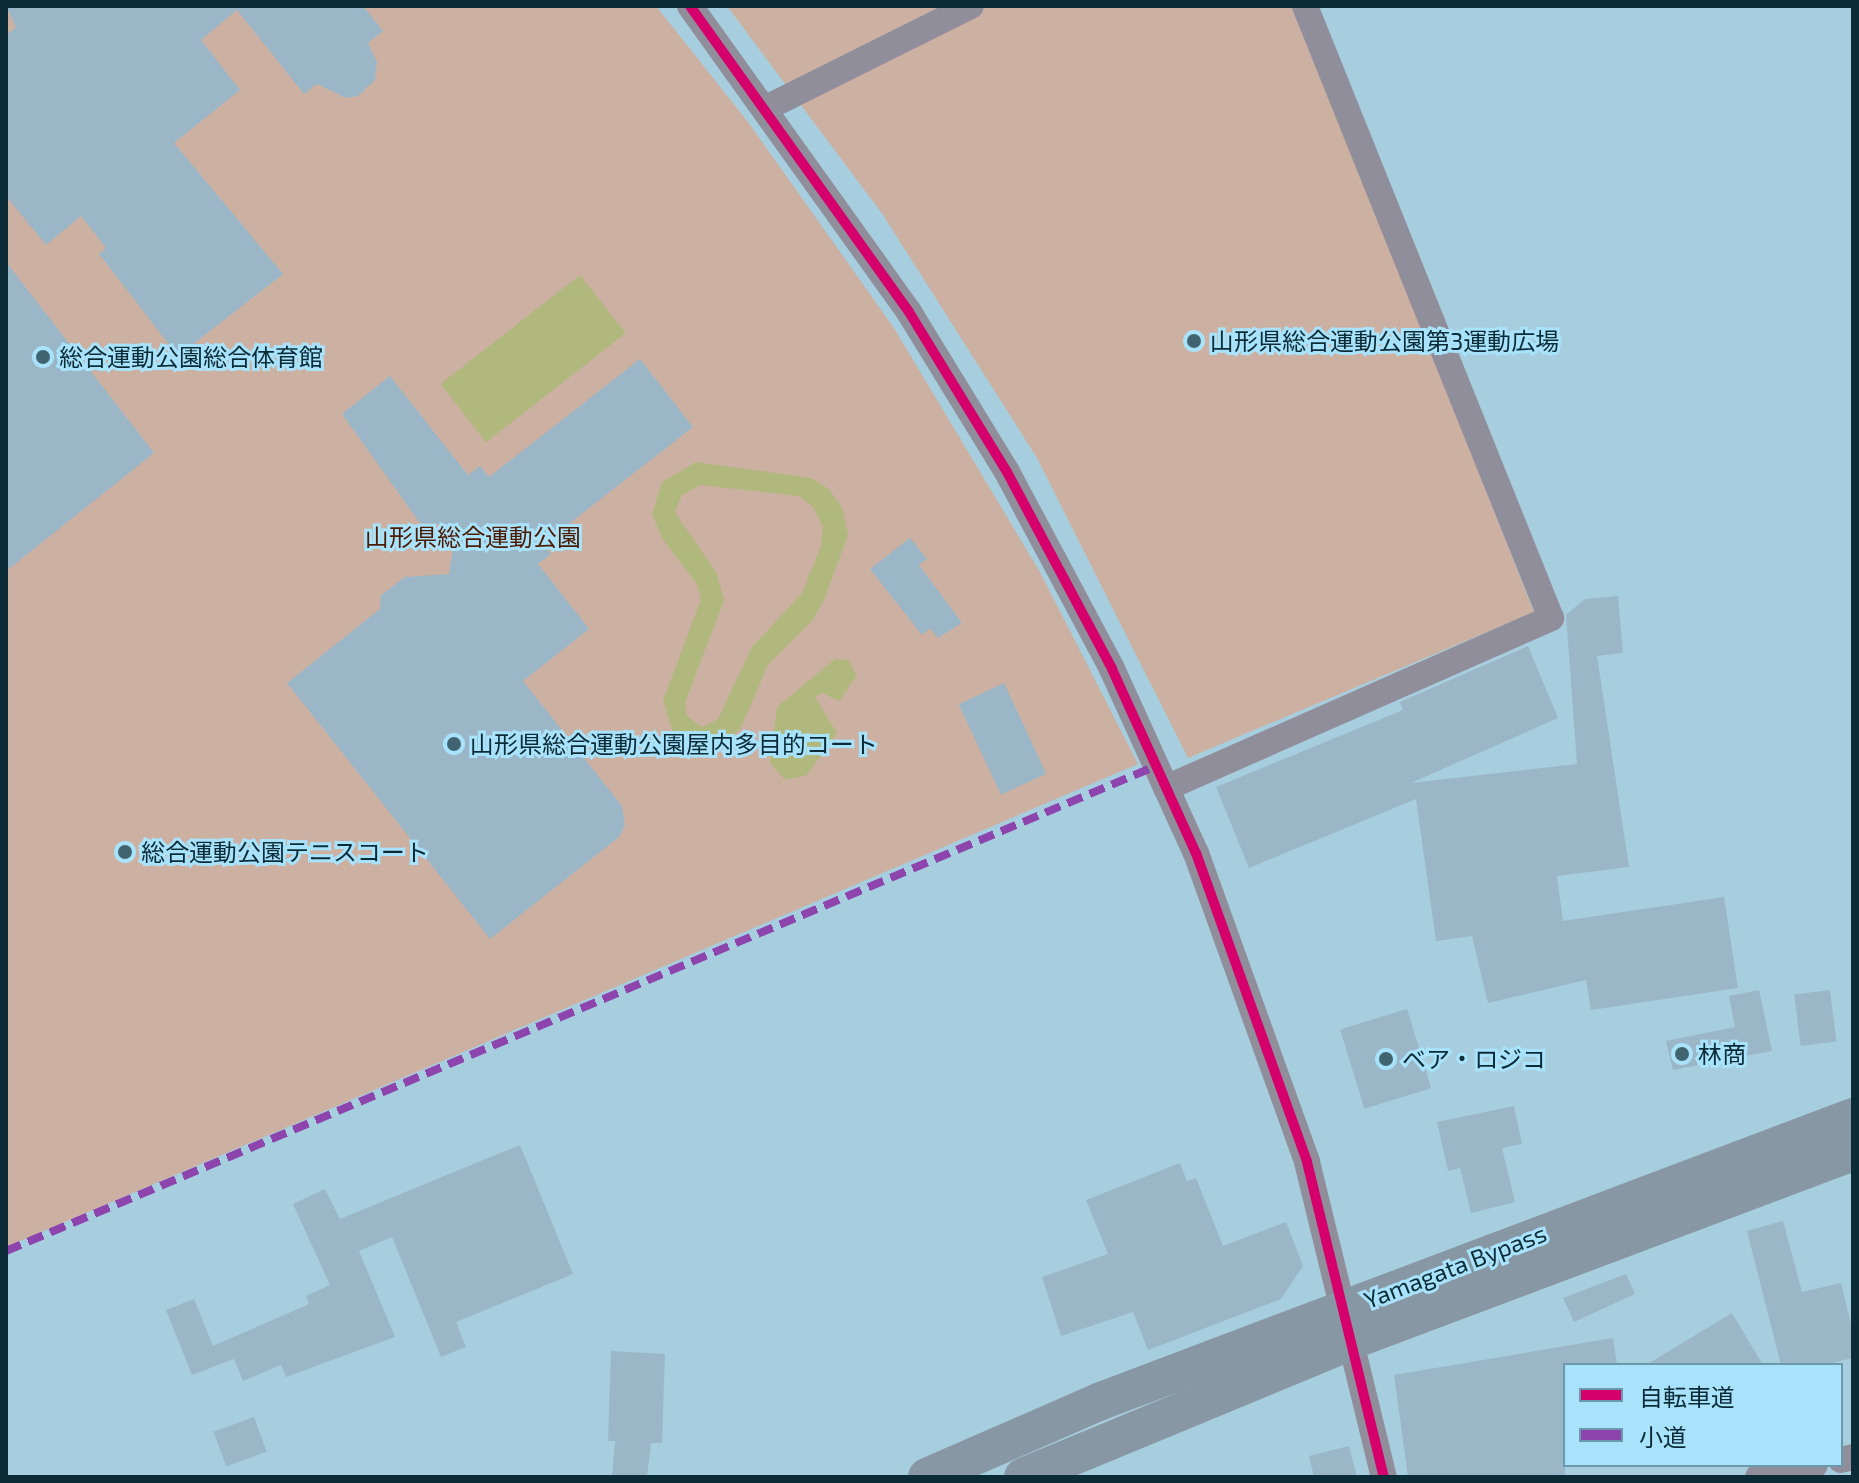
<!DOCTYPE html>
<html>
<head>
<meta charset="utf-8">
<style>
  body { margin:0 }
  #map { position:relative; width:1859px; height:1483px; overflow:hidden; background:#a6cede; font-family:"Exo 2","Noto Sans JP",sans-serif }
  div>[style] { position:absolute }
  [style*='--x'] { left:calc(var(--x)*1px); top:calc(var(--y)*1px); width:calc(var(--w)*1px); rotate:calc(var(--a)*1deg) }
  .green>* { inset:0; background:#ccb1a3 }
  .water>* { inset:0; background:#b0b87d; transform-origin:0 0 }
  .building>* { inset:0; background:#9bb7c7; transform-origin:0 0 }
  .minor>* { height:26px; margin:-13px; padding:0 13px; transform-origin:13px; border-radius:13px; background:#918e9b }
  .highway>* { height:38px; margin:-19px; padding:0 19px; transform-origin:19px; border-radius:19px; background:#8897a4 }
  .quiet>* { height:8px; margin-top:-4px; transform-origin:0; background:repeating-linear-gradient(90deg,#8e44ad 0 16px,transparent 0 24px) }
  .cycleway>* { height:10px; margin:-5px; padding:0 5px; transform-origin:5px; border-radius:5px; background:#d6006c }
  .dots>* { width:22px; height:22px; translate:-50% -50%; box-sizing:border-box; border:4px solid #a9e3fb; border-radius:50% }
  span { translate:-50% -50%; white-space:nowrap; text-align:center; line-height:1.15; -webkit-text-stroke:6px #a9e3fb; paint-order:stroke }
  .poi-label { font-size:24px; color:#0b2b36 }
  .left { translate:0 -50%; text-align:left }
  .park-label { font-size:24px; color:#4d1900 }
  .street-label { font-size:24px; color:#0b2b36 }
  .frame { position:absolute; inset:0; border:8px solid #0b2b36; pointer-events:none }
  .legend { position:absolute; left:1563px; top:1363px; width:280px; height:104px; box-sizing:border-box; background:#a9e3fb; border:2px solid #6a99ac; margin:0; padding:10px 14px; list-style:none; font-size:24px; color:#0b2b36 }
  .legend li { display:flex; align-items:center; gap:16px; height:40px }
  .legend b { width:40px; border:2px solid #6a99ac }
</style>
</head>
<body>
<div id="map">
  <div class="green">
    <i style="clip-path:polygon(6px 6px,656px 6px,748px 122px,894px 328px,1040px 572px,1138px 764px,6px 1247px)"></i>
    <i style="clip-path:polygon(727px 6px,1294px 6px,1534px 612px,1188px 758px,1037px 458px,883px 215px)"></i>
  </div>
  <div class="water">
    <i style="left:580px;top:275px;width:74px;height:177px;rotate:52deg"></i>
    <i style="clip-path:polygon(evenodd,696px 462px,811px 478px,829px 489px,842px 507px,848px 535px,824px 600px,812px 621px,768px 665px,741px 728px,721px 746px,698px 750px,675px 738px,663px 701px,701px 599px,697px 584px,663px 540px,652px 514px,662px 482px,696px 462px,700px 485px,799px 496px,813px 507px,823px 527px,821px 546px,802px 593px,752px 647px,718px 719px,702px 727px,687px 716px,685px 703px,724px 600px,717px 574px,675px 512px,682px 495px,700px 485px)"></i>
    <i style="clip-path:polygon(835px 659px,848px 660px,857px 675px,839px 701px,822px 693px,815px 697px,837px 733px,807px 775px,785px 780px,770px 763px,777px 707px)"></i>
  </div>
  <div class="building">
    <i style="clip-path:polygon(6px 6px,363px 6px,383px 31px,368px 43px,377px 62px,375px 80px,358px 96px,346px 98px,317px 84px,304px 94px,237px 10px,201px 40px,240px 90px,174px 143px,283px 274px,178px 356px,99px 254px,106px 248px,81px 216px,46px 245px,6px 196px,6px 36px,16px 27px)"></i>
    <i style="clip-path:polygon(6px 262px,154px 453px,6px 571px)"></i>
    <i style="clip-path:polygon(640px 359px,693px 427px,543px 544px,551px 554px,538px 564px,589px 629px,523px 681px,622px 806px,625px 825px,619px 837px,490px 939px,287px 683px,380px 609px,381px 595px,405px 577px,449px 574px,457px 525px,420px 523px,342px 414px,390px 376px,468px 475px,480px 466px,489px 477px)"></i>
    <i style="clip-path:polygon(910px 538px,927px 559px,919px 565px,962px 623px,938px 638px,930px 628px,922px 635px,870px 569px)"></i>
    <i style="clip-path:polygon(1618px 596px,1623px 653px,1597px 656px,1629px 867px,1557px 876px,1563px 921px,1724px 897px,1738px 988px,1591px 1010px,1586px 980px,1488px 1003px,1472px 936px,1436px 941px,1416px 799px,1249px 868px,1216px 787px,1403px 710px,1400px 702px,1528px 646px,1558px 718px,1411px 783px,1577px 764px,1566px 615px,1585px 599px)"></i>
    <i style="left:1004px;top:683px;width:100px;height:50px;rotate:65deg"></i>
    <i style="clip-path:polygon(1759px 990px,1772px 1051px,1673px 1070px,1666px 1041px,1735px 1027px,1729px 996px)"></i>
    <i style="left:1830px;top:990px;width:52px;height:36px;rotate:83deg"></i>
    <i style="left:1407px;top:1009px;width:83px;height:70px;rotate:73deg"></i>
    <i style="clip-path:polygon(1514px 1106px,1522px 1144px,1502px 1148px,1515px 1202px,1471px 1213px,1460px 1168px,1448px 1171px,1437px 1122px)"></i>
    <i style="clip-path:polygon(520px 1145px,573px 1274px,456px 1322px,466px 1347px,441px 1357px,392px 1237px,359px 1251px,395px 1337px,286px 1377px,281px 1365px,243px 1381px,234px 1359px,192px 1375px,166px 1310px,194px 1299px,213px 1346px,309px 1304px,306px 1296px,330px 1285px,293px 1204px,325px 1189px,340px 1219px)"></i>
    <i style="clip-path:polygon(1180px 1163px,1187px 1181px,1196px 1178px,1223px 1246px,1286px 1222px,1303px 1266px,1281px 1299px,1148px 1350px,1133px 1312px,1061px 1336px,1042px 1277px,1108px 1254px,1086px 1200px)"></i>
    <i style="clip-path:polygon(1783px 1221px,1802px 1292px,1841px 1283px,1853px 1332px,1853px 1358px,1823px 1365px,1781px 1365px,1747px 1231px)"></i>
    <i style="clip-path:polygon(1626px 1274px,1635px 1294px,1574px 1322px,1563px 1298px)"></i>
    <i style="clip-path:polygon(1732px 1313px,1763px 1365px,1646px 1365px)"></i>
    <i style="clip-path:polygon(1613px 1338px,1617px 1365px,1565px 1365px,1565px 1477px,1408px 1477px,1394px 1375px)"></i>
    <i style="clip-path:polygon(611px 1351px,665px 1354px,662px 1443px,651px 1443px,647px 1477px,612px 1477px,615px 1441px,608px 1441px)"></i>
    <i style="left:254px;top:1417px;width:37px;height:43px;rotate:70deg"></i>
    <i style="clip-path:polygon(1349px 1446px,1357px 1477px,1314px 1477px,1309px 1456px)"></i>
  </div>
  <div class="minor">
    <i style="--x:690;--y:6;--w:376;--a:54.4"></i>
    <i style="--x:909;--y:312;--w:188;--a:58.5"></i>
    <i style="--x:1007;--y:472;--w:223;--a:61.9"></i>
    <i style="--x:1112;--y:669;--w:202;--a:65.5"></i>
    <i style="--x:1196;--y:853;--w:328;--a:70.2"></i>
    <i style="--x:1307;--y:1162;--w:324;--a:76.3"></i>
    <i style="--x:766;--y:108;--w:229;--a:-26.5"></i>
    <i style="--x:1166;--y:788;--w:421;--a:-23.8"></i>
    <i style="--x:1551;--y:618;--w:660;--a:-111.9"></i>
    <i style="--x:1841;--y:1460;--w:12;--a:-14"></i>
    <i style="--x:1758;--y:1477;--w:58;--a:-11.9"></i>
  </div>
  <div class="highway">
    <i style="--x:927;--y:1477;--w:190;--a:-23.6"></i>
    <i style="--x:1101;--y:1401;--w:804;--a:-20.69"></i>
    <i style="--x:1023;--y:1477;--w:357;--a:-22.5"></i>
    <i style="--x:1353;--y:1340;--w:534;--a:-20.61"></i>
  </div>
  <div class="quiet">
    <i style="--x:6;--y:1251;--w:1248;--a:-22.87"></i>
  </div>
  <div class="cycleway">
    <i style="--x:690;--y:6;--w:376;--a:54.4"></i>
    <i style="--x:909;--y:312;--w:188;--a:58.5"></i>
    <i style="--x:1007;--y:472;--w:223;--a:61.9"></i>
    <i style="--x:1112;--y:669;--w:202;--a:65.5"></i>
    <i style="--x:1196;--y:853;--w:328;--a:70.2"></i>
    <i style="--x:1307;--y:1162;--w:324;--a:76.3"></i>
  </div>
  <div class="dots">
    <i style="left:1194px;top:341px;background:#416471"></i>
    <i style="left:43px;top:357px;background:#416471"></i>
    <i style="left:454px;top:744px;background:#416471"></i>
    <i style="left:125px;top:852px;background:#416471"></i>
    <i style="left:1682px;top:1054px;background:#416471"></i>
    <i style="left:1386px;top:1059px;background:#416471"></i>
  </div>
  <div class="poi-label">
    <span class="left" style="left:1210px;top:341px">山形県総合運動公園第3運動広場</span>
    <span class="left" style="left:59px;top:357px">総合運動公園総合体育館</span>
    <span class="left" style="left:470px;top:744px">山形県総合運動公園屋内多目的コート</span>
    <span class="left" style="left:141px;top:852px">総合運動公園テニスコート</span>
    <span class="left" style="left:1698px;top:1054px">林商</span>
    <span class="left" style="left:1402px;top:1059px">ベア・ロジコ</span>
  </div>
  <div class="park-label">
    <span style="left:473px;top:537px">山形県総合運動公園</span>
  </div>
  <div class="street-label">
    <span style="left:1455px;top:1266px;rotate:-21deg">Yamagata Bypass</span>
  </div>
  <div class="frame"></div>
  <ul class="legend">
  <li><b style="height:10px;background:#d6006c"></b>自転車道</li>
  <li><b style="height:10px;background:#8e44ad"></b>小道</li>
  </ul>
</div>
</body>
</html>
